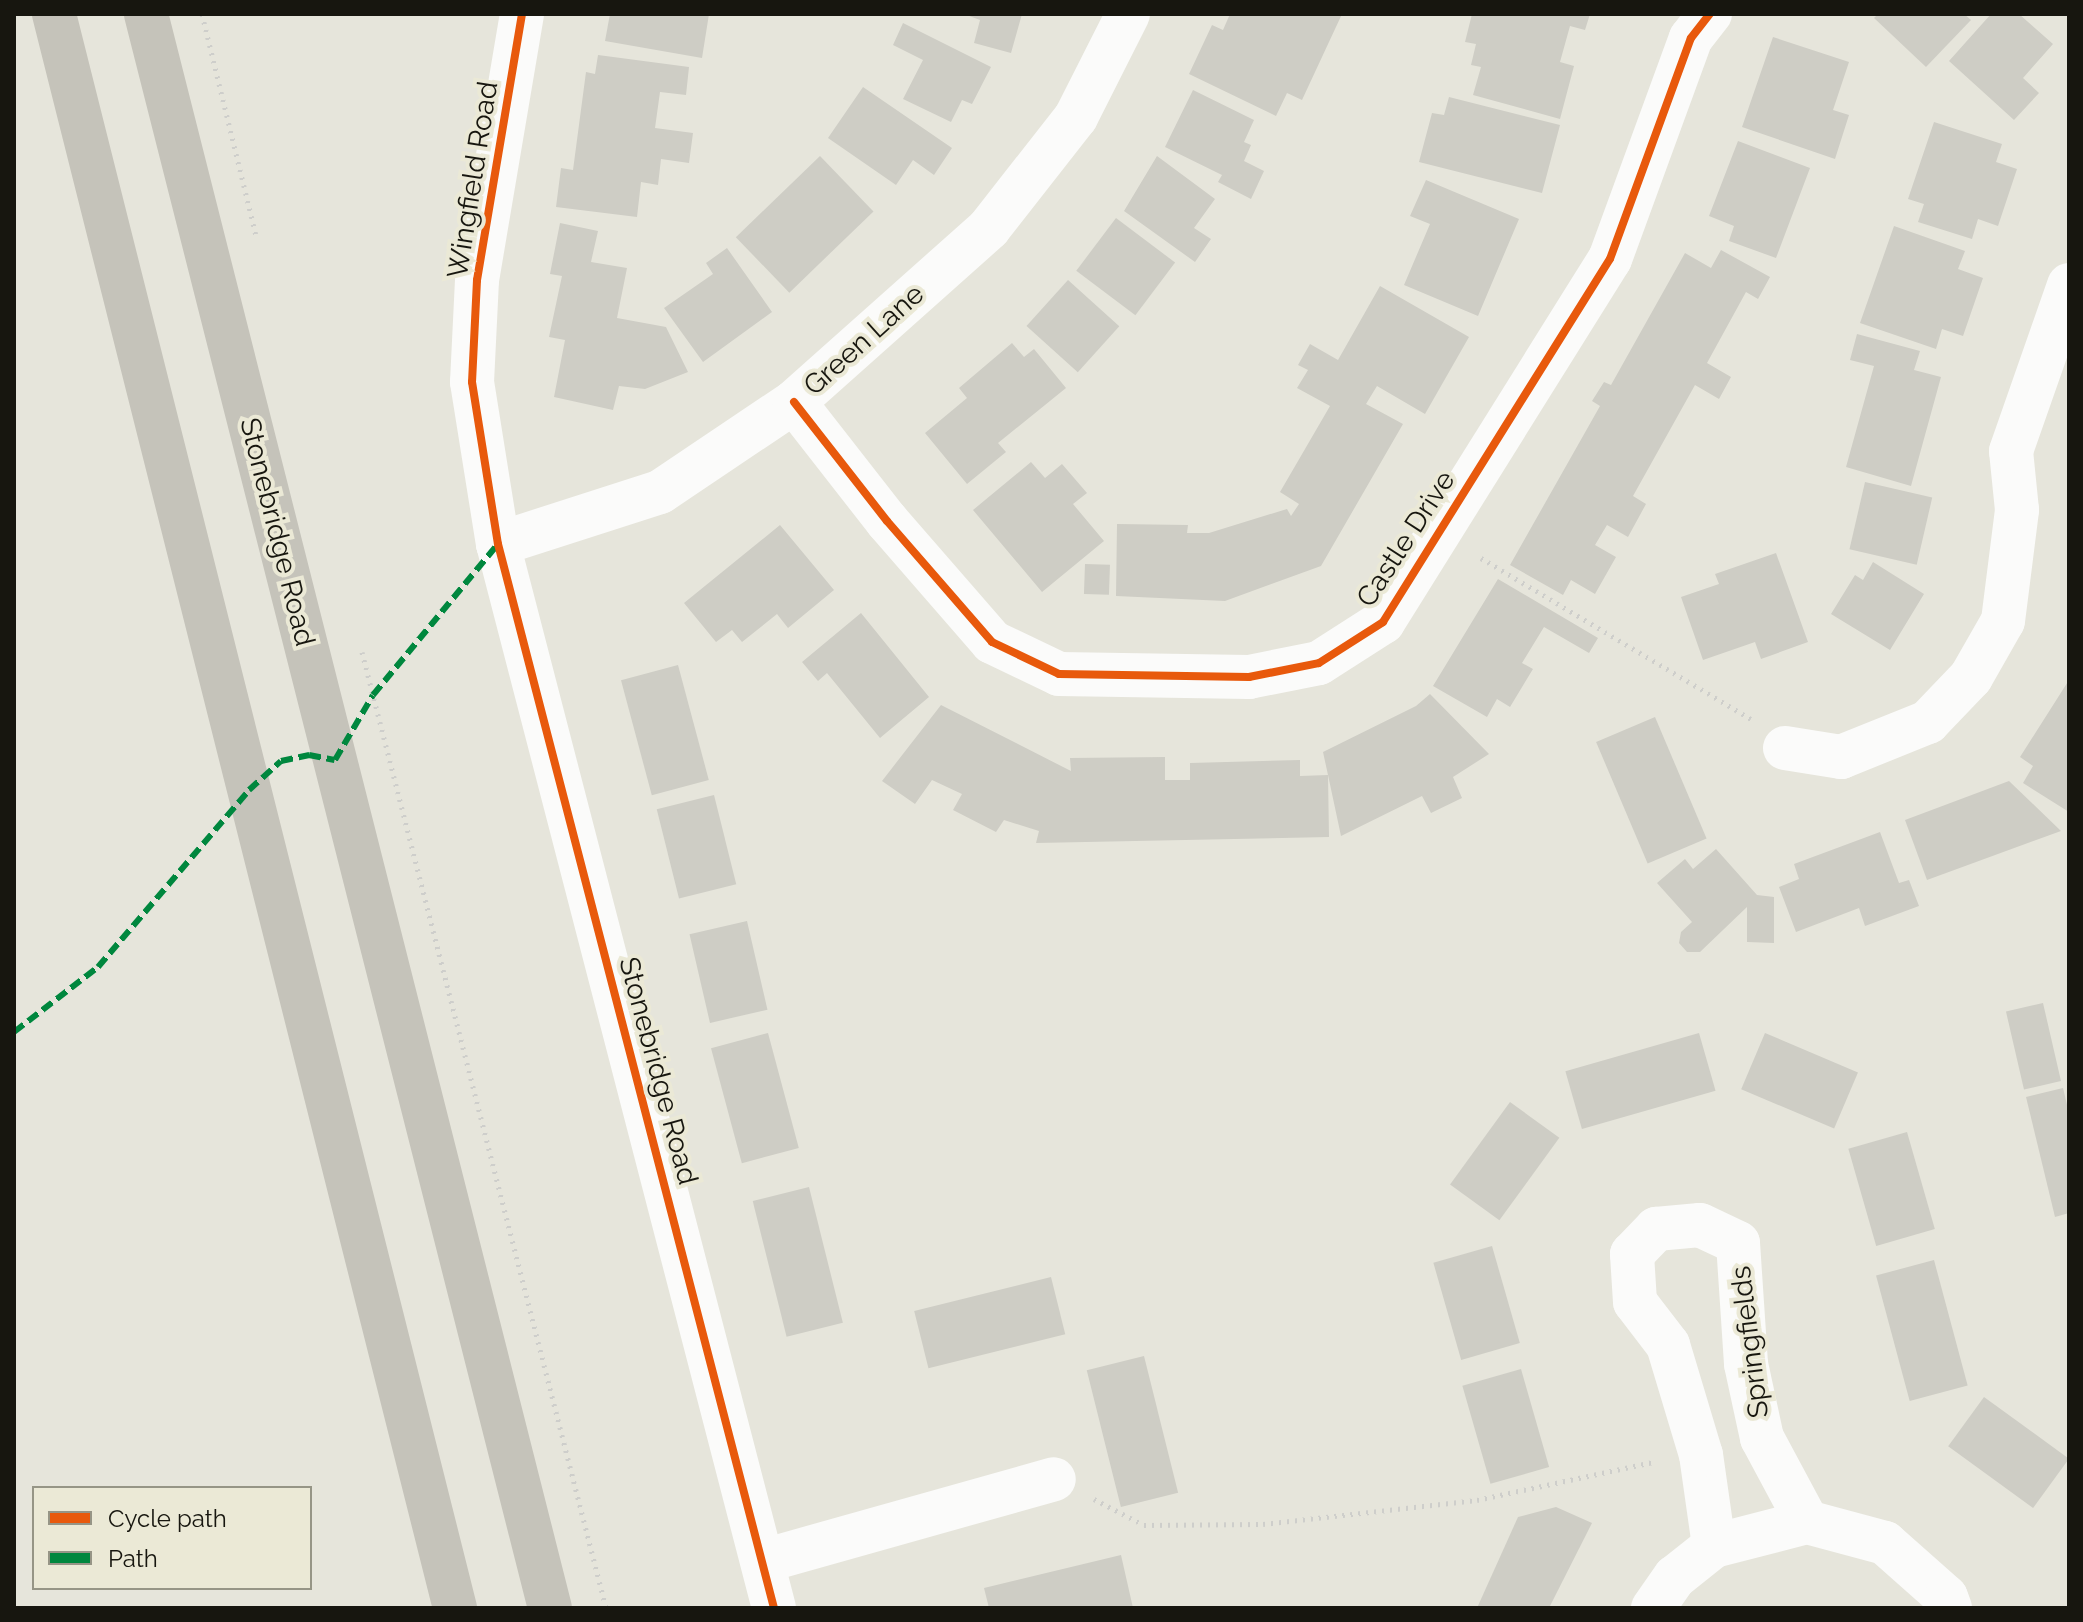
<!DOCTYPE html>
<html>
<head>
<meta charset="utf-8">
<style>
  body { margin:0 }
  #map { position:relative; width:2083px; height:1622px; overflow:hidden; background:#e6e5db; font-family:Raleway,sans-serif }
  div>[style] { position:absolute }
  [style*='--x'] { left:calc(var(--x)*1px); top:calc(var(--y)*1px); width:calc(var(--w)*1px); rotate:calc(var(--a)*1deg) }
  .building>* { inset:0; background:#cecdc5; transform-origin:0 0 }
  .path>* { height:5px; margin-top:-2.5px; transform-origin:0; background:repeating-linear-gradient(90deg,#cececb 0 2px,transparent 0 8px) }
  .minor>* { height:44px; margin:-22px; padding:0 22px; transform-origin:22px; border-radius:22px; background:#fbfbfa }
  .trunk>* { height:44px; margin:-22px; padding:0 22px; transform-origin:22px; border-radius:22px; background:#c5c3ba }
  .quiet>* { height:6px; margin-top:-3px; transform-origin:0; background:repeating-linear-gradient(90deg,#00873e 0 12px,transparent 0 18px) }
  .cycleway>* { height:8px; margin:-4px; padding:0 4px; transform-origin:4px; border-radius:4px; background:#e8590c }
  span { translate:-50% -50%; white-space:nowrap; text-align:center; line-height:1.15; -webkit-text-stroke:8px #ebe9d6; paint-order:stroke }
  .street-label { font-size:28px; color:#17160f }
  .frame { position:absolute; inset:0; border:16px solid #17160f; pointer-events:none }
  .legend { position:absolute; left:32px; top:1486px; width:280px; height:104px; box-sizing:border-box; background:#ebe9d6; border:2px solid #969586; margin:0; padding:10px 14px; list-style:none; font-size:24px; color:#17160f }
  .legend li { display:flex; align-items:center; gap:16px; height:40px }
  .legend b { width:40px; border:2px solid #969586 }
</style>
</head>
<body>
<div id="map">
  <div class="building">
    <i style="clip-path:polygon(610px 14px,709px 14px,702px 58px,605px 41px)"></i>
    <i style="clip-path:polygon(964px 14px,1022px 14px,1011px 53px,974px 43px,980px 20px)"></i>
    <i style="clip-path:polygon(1230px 14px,1342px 14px,1302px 100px,1287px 93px,1276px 116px,1189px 74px,1212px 25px,1223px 30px)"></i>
    <i style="clip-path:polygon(1472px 14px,1590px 14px,1585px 30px,1570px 26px,1560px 62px,1574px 66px,1560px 119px,1473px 95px,1481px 67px,1471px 65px,1476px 44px,1465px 42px)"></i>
    <i style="clip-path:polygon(1878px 14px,1964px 14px,1971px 20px,1926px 67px,1874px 18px)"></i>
    <i style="clip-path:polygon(1991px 14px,2019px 14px,2053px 44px,2023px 78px,2039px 93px,2014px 120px,1949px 61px)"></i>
    <i style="clip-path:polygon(903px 23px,991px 67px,972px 104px,962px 100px,951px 122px,903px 99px,923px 60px,893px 45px)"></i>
    <i style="clip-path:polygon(1773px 37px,1849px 62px,1833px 110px,1849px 115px,1835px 159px,1742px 127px)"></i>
    <i style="clip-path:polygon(598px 55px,689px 67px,686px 95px,660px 92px,655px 128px,693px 133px,689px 163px,661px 159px,658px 185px,641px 182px,637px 217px,556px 207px,561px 168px,573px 170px,586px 72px,595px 74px)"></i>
    <i style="clip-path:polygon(863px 87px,952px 148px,934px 175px,913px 160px,896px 185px,828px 138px)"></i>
    <i style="clip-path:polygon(1193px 90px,1254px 120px,1244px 142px,1251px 145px,1244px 161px,1264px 171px,1251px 199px,1218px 182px,1222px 175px,1165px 147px)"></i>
    <i style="clip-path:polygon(1449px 97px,1560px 125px,1542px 193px,1419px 162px,1432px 113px,1444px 115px)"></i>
    <i style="clip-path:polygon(1934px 122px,2002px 144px,1996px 162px,2017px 169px,1998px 226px,1978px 219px,1972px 239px,1918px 222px,1924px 204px,1908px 199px)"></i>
    <i style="clip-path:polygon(1738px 141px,1810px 168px,1776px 258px,1729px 241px,1734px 226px,1709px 216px)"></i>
    <i style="left:820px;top:156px;width:77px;height:117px;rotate:46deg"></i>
    <i style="clip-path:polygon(1157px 156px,1215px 199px,1194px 228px,1211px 239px,1195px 262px,1124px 211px)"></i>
    <i style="clip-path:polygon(1426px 180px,1519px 219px,1478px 316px,1404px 285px,1430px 224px,1410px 216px)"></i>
    <i style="left:1116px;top:218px;width:74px;height:66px;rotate:37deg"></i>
    <i style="clip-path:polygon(560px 223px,598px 231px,591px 262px,627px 268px,617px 318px,666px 327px,688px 372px,645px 389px,619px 386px,613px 410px,554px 397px,565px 340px,549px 337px,562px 276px,550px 274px)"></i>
    <i style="clip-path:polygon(1894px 226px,1965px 251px,1958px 269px,1983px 278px,1963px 336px,1942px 329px,1936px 349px,1860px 323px)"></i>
    <i style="clip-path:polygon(727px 248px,772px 312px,703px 362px,664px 308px,713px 274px,706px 263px)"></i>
    <i style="clip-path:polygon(1721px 250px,1770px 277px,1758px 299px,1746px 292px,1707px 363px,1731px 377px,1719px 399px,1695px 385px,1633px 496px,1646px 504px,1628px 537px,1607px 525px,1595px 545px,1616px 557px,1595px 594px,1571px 580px,1563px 595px,1510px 565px,1600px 406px,1592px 401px,1604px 382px,1611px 385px,1685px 253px,1711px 268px)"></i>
    <i style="left:1068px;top:280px;width:69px;height:62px;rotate:42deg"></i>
    <i style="clip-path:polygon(1380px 286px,1469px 337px,1425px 414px,1377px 386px,1366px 404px,1403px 424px,1321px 566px,1225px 601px,1116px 596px,1117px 524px,1188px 525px,1187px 533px,1209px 533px,1287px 509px,1291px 516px,1299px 504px,1280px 492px,1330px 406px,1297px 388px,1308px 370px,1298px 365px,1310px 344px,1338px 360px)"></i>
    <i style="clip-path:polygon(1857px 334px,1920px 351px,1914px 370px,1941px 377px,1911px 486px,1846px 467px,1874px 366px,1850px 360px)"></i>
    <i style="clip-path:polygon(1012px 343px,1024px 357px,1034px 349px,1066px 388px,998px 443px,1006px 452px,967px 484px,925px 433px,967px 398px,959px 388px)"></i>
    <i style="clip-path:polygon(1031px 462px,1045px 478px,1062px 464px,1087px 493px,1073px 504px,1104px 541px,1042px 592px,973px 510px)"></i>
    <i style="left:1865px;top:482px;width:69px;height:69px;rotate:13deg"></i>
    <i style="clip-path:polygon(780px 525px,834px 590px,788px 628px,777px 614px,742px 642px,732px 630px,716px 642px,684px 603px)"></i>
    <i style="clip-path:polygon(1776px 553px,1808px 642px,1761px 659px,1755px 642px,1703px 660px,1681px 597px,1719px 584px,1715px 574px)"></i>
    <i style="clip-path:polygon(1873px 562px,1924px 594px,1890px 650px,1831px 614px,1855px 575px,1863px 580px)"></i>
    <i style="left:1085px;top:564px;width:25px;height:30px;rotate:2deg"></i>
    <i style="clip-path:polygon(1498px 579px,1598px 638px,1589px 653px,1544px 627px,1522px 663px,1533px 669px,1510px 707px,1497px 699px,1487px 717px,1433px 686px)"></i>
    <i style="clip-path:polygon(861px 613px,929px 697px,880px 738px,827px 673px,818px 681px,802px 662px)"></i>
    <i style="left:678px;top:665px;width:119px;height:59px;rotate:75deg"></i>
    <i style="clip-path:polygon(2069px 680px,2069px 812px,2023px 783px,2033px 766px,2020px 757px)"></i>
    <i style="clip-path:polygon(1430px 694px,1489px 754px,1453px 777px,1462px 798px,1431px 813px,1422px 796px,1341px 836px,1328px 775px,1329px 837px,1036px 843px,1039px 831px,1004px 820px,996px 832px,953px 810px,962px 794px,932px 780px,915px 804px,882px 781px,941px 705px,1071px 771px,1070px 758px,1165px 757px,1165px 780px,1190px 780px,1190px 763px,1300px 760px,1300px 776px,1328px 775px,1323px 752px,1416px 706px)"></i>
    <i style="left:1655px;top:717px;width:132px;height:64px;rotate:67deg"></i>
    <i style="clip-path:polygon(2009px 781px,2061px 831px,1927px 880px,1905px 820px)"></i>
    <i style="left:714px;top:795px;width:92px;height:59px;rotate:76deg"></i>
    <i style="clip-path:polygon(1880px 832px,1899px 883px,1909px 880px,1919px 906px,1865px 926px,1859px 908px,1796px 932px,1779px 887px,1799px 879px,1794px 864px)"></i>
    <i style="clip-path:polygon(1716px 849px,1757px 895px,1774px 897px,1774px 943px,1747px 942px,1747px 907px,1700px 952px,1687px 952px,1679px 943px,1681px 932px,1692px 922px,1657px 883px,1685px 859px,1693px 869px)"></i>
    <i style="left:747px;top:921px;width:91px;height:59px;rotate:77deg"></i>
    <i style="left:2043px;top:1003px;width:80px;height:38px;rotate:77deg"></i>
    <i style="left:768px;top:1033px;width:119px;height:59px;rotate:75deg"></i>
    <i style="left:1699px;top:1033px;width:60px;height:139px;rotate:74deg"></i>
    <i style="left:1765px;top:1033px;width:101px;height:61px;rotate:23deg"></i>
    <i style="clip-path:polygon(2063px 1088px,2069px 1113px,2069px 1213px,2055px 1217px,2026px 1097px)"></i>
    <i style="left:1510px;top:1102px;width:61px;height:102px;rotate:36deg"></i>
    <i style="left:1907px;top:1132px;width:101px;height:61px;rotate:74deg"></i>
    <i style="left:809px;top:1187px;width:140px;height:58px;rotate:76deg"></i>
    <i style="left:1492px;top:1246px;width:101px;height:61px;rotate:74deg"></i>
    <i style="left:1934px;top:1260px;width:130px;height:60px;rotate:75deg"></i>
    <i style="left:1051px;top:1277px;width:59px;height:141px;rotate:76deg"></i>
    <i style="left:1144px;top:1356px;width:141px;height:59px;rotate:76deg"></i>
    <i style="left:1521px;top:1369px;width:102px;height:61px;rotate:74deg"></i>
    <i style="left:1984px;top:1397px;width:105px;height:61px;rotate:36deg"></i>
    <i style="clip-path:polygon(1556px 1507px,1592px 1523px,1549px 1608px,1477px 1608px,1518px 1517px)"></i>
    <i style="clip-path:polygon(1121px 1555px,1133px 1608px,989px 1608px,984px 1588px)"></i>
  </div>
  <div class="path">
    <i style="--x:202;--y:14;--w:228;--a:76.3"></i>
    <i style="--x:1481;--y:558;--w:314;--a:30.8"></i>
    <i style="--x:362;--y:652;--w:987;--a:75.68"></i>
    <i style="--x:1094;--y:1499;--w:56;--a:27.5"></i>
    <i style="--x:1144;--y:1525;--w:119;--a:-0.5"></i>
    <i style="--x:1263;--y:1524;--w:215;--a:-6.4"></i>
    <i style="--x:1477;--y:1500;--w:180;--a:-12.2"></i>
  </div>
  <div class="minor">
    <i style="--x:522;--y:14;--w:270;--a:99.6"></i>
    <i style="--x:477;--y:280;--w:102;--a:92.8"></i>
    <i style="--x:472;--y:382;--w:164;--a:80.9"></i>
    <i style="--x:498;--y:544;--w:1099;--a:75.46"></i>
    <i style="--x:794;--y:402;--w:151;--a:52"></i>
    <i style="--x:887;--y:521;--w:160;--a:49"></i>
    <i style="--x:992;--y:642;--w:74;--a:25.5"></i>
    <i style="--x:1059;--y:674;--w:190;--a:0.9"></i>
    <i style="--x:1249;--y:677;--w:71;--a:-11.3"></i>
    <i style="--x:1319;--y:663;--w:76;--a:-32.6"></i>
    <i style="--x:1383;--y:622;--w:428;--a:-58"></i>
    <i style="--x:1610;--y:259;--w:235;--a:-69.9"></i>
    <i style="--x:1691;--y:38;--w:31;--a:-52"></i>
    <i style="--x:498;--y:544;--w:170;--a:-17.8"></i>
    <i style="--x:660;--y:492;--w:161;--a:-33.9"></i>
    <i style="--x:794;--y:402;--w:261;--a:-41.7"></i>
    <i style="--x:989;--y:228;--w:141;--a:-51.9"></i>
    <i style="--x:1076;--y:117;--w:115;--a:-63.2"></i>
    <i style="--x:1785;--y:748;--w:57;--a:9.1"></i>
    <i style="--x:1841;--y:757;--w:94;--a:-21.9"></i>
    <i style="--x:1928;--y:722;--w:62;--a:-46.3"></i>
    <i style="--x:1971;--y:677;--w:64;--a:-60.3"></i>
    <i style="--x:2003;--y:621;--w:112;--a:-82.8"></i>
    <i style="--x:2017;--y:510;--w:59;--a:-95.8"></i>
    <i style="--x:2011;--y:451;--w:176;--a:-70.7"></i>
    <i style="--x:1714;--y:1546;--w:92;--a:-98.1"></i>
    <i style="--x:1701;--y:1455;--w:115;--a:-106.7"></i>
    <i style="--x:1668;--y:1345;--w:54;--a:-127.5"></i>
    <i style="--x:1635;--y:1302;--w:48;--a:-93.6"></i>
    <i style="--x:1632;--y:1254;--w:35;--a:-46"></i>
    <i style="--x:1656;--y:1229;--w:44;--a:-5.2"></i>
    <i style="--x:1700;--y:1225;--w:42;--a:25.3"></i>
    <i style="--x:1738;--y:1243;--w:121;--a:86.2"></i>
    <i style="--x:1746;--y:1364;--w:76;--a:77.8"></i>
    <i style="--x:1762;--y:1438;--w:95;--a:61.8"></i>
    <i style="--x:763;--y:1561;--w:302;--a:-15.7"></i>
    <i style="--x:1653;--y:1608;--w:38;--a:-55"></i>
    <i style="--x:1675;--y:1577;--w:50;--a:-38.5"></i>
    <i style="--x:1714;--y:1546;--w:96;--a:-14.5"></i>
    <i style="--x:1807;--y:1522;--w:81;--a:15.1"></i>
    <i style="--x:1885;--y:1543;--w:81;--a:41.5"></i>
    <i style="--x:1946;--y:1597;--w:12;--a:70"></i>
  </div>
  <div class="trunk">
    <i style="--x:54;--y:14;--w:1644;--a:75.88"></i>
    <i style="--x:146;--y:14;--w:1644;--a:75.78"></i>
  </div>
  <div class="quiet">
    <i style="--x:14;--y:1032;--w:106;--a:-37.7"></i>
    <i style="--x:98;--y:967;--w:233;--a:-49.5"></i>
    <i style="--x:249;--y:790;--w:43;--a:-42.2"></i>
    <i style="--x:281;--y:761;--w:29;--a:-12"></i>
    <i style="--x:309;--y:755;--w:26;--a:11"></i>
    <i style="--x:335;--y:760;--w:75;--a:-59.7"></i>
    <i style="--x:373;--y:695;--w:196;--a:-50.4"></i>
  </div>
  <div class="cycleway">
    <i style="--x:522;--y:14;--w:270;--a:99.6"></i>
    <i style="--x:477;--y:280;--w:102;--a:92.8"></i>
    <i style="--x:472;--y:382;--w:164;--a:80.9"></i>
    <i style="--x:498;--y:544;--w:1099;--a:75.46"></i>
    <i style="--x:794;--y:402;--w:151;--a:52"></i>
    <i style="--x:887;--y:521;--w:160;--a:49"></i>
    <i style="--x:992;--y:642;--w:74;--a:25.5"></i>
    <i style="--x:1059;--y:674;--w:190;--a:0.9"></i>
    <i style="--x:1249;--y:677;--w:71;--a:-11.3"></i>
    <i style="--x:1319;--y:663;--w:76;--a:-32.6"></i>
    <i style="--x:1383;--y:622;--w:428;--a:-58"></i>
    <i style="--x:1610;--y:259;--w:235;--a:-69.9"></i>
    <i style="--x:1691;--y:38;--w:31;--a:-52"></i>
  </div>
  <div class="street-label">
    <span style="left:473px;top:180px;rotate:-81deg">Wingfield Road</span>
    <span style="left:864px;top:340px;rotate:-42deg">Green Lane</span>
    <span style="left:277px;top:532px;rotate:76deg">Stonebridge Road</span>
    <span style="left:1406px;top:539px;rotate:-57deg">Castle Drive</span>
    <span style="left:658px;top:1071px;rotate:75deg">Stonebridge Road</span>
    <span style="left:1750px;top:1342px;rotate:-97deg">Springfields</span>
  </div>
  <div class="frame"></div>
  <ul class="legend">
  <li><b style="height:10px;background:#e8590c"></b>Cycle path</li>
  <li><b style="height:10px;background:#00873e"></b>Path</li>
  </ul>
</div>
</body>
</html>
